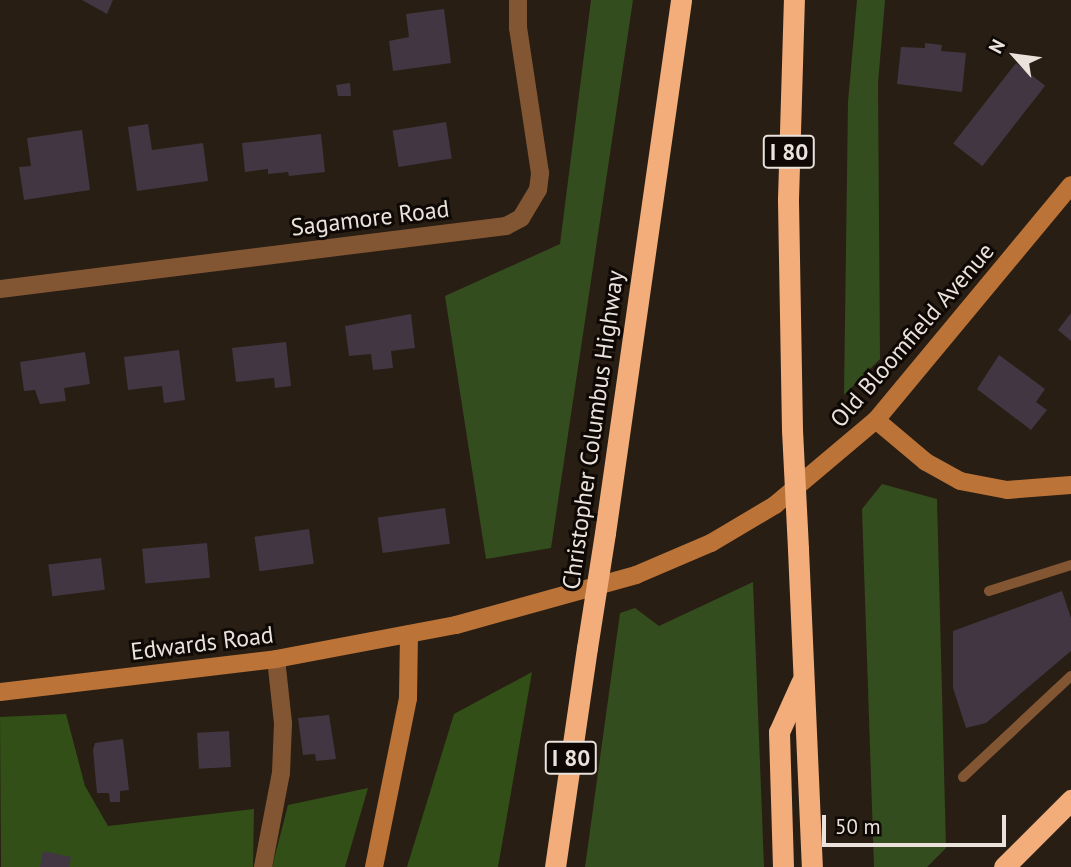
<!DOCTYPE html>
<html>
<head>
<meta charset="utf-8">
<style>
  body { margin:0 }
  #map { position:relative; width:1071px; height:867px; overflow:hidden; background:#291e14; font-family:"PT Sans",sans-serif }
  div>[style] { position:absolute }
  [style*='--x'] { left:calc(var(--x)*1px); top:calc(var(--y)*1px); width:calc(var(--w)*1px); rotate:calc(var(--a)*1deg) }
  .green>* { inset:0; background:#344d1e }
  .forest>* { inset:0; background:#314f16 }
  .building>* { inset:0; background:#413642; transform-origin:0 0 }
  .lane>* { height:10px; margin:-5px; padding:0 5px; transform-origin:5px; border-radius:5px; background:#835633 }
  .street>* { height:18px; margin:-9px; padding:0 9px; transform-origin:9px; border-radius:9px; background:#835633 }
  .secondary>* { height:18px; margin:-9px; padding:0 9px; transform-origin:9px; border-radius:9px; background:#bc7338 }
  .highway>* { height:21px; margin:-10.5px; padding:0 10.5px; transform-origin:10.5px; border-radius:10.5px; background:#f2ad7b }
  .highway-bridge>* { height:21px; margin:-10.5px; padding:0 10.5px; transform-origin:10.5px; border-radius:10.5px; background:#f2ad7b }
  span { translate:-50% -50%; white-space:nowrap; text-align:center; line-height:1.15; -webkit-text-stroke:6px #0e0905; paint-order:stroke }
  .shield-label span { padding:2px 5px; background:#0e0905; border:2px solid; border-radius:5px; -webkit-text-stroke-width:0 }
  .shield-label { font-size:23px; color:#eae2db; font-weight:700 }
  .street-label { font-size:24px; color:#eae2db }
  .north { position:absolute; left:980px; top:21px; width:70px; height:70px; -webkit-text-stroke:5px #0e0905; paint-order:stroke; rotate:298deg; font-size:19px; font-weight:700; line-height:28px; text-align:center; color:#eae2db }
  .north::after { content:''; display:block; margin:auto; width:24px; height:32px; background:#eae2db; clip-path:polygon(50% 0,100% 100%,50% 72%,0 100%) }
  .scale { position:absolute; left:822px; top:815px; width:184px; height:32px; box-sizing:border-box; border:4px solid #eae2db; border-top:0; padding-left:9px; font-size:21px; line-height:24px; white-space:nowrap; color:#eae2db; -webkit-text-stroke:5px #0e0905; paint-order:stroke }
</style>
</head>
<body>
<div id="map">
  <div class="green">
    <i style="clip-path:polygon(591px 0,633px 0,551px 548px,486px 559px,445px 296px,560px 244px)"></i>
    <i style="clip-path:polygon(857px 0,885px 0,878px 83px,880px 359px,844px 395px,848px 102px)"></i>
    <i style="clip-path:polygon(882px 484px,937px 499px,946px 848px,927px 867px,874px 867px,862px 509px)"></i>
    <i style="clip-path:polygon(753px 582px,764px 867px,585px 867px,620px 613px,635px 608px,659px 626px)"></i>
  </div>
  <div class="forest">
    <i style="clip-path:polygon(532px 672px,498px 867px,407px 867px,454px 714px)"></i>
    <i style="clip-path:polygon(66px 714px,85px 786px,108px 826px,254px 809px,253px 867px,1px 867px,0 717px)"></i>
    <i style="clip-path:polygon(368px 788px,345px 867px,272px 867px,288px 805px)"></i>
  </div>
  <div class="building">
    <i style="clip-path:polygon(82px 0,113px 0,107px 14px)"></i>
    <i style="clip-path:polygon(444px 9px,451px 63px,393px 71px,389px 41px,409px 37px,406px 14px)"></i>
    <i style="clip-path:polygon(925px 43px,942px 45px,941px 51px,966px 53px,962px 92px,897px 84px,901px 47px,925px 48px)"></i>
    <i style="left:1016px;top:63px;width:37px;height:102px;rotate:38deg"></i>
    <i style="clip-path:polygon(350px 83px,351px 96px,338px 96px,336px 85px)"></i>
    <i style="left:446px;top:122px;width:37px;height:54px;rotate:81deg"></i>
    <i style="clip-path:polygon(148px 124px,152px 150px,203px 143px,208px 181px,137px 191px,128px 127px)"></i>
    <i style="clip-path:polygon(82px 130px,90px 190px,24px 200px,19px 167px,31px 166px,27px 138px)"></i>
    <i style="clip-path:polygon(321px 134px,325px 172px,289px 176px,288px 172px,268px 174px,268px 169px,245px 172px,242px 143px)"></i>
    <i style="clip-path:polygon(1071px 313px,1071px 341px,1058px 330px)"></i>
    <i style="clip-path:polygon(411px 314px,415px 348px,391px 351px,393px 368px,373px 370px,371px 354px,349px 356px,345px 326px)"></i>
    <i style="clip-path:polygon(286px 342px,291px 386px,275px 388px,274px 378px,236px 382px,232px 348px)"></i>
    <i style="clip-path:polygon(179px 350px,185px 400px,164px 403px,162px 386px,128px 390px,124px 357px)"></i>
    <i style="clip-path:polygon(85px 352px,90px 384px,64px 388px,66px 401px,40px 404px,35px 390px,24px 391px,20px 362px)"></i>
    <i style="clip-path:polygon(999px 355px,1045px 389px,1036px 402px,1047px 410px,1031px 430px,977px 389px)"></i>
    <i style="left:445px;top:508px;width:36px;height:68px;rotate:82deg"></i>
    <i style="left:309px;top:529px;width:35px;height:55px;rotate:82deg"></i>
    <i style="left:207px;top:543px;width:35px;height:65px;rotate:85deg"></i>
    <i style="left:101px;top:558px;width:32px;height:53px;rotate:83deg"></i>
    <i style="clip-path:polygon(1062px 591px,1071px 618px,1071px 651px,986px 723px,966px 728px,953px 688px,953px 631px)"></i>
    <i style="clip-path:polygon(329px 715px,336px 759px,316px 761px,315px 754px,303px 755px,298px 718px)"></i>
    <i style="left:229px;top:731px;width:36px;height:32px;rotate:87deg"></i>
    <i style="clip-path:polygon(123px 739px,129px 790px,120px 791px,120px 802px,110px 802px,109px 793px,97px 793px,93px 750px,95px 743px)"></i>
    <i style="clip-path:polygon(43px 851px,71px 857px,69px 867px,40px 867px)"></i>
  </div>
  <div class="lane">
    <i style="--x:989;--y:591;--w:86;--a:-17.6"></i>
    <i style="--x:963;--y:777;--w:148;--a:-43.1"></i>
  </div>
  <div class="street">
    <i style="--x:0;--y:289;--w:510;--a:-7.1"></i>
    <i style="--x:506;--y:226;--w:17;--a:-28"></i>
    <i style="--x:521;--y:218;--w:33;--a:-59"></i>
    <i style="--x:538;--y:190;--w:17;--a:-83"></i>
    <i style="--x:540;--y:173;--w:147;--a:-98.6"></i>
    <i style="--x:518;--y:28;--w:28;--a:-90"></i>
    <i style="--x:263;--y:867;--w:96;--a:-79.2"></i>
    <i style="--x:281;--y:773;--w:50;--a:-87.7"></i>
    <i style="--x:283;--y:723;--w:64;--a:-96.2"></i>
  </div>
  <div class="secondary">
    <i style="--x:876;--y:420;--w:65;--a:40"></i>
    <i style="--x:926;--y:462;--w:39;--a:29"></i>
    <i style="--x:960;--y:481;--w:48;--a:10.8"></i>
    <i style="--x:1007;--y:490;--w:64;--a:-4.5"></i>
    <i style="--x:0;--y:692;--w:278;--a:-6.8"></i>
    <i style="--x:276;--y:659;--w:183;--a:-10.7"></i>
    <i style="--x:456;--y:625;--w:187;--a:-15.5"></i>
    <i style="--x:636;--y:575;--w:82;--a:-23.1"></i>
    <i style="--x:711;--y:543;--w:74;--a:-30.7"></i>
    <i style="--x:775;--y:505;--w:132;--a:-40.1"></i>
    <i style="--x:876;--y:420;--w:305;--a:-50.3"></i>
    <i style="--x:374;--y:867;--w:172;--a:-78.6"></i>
    <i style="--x:408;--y:698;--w:64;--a:-89.1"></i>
  </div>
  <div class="highway">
    <i style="--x:792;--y:430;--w:231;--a:-91"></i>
    <i style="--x:788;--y:199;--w:199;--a:-88.3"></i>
    <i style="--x:605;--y:533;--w:538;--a:-81.88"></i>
    <i style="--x:798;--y:549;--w:318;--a:87.5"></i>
    <i style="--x:555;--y:867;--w:221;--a:-81.7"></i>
    <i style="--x:783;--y:867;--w:135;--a:-91.7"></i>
    <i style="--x:779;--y:732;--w:54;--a:-65.8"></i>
    <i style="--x:1004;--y:867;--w:95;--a:-45"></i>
  </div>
  <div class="highway-bridge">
    <i style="--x:792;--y:430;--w:119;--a:87.1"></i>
    <i style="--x:587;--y:648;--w:116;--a:-81.1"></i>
  </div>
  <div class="shield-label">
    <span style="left:789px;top:152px">I 80</span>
    <span style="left:571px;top:758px">I 80</span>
  </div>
  <div class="street-label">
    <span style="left:370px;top:218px;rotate:-7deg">Sagamore Road</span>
    <span style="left:912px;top:335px;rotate:-49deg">Old Bloomfield Avenue</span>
    <span style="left:593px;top:430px;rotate:-82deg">Christopher Columbus Highway</span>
    <span style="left:202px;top:643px;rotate:-7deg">Edwards Road</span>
  </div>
  <div class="north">N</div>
  <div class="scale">50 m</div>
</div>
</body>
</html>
